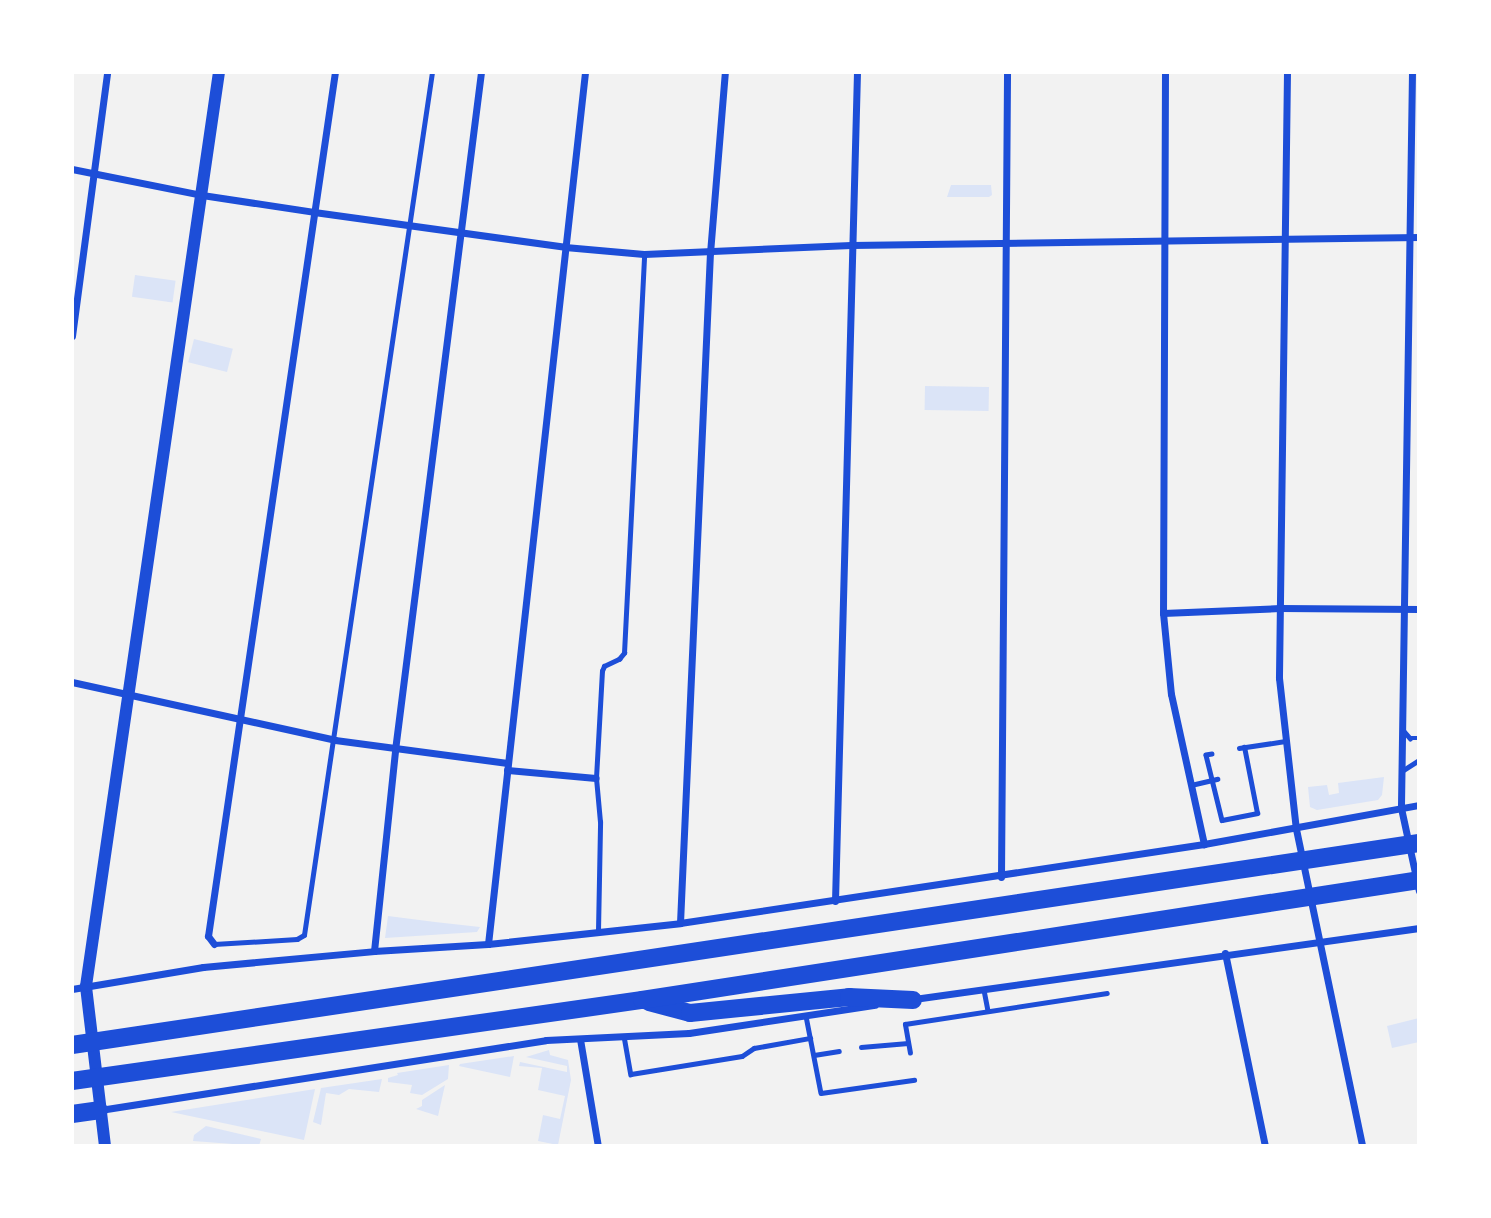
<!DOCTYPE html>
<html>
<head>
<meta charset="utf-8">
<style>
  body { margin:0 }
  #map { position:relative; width:1491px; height:1218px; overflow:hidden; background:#f2f2f2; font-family:Helvetica,sans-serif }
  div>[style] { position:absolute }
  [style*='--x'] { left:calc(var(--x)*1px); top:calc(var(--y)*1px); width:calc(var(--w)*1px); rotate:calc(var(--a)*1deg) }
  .green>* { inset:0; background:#dbe4f7; transform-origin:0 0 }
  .service>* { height:4.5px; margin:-2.25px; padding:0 2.25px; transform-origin:2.25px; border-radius:2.25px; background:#1d4ed8 }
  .minor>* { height:7px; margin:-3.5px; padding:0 3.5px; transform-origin:3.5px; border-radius:3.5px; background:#1d4ed8 }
  .tertiary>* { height:12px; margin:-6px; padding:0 6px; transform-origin:6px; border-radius:6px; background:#1d4ed8 }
  .motorway>* { height:18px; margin:-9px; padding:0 9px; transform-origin:9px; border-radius:9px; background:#1d4ed8 }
  span { translate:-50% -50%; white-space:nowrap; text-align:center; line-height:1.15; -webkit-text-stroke:5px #fff; paint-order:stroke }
  .frame { position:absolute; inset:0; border:74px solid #fff; pointer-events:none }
</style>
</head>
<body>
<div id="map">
  <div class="green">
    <i style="clip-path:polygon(951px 185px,991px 185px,992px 195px,989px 197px,947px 197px)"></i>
    <i style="left:135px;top:275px;width:41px;height:22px;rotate:8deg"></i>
    <i style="left:194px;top:339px;width:40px;height:24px;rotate:14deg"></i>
    <i style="left:925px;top:386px;width:64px;height:24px;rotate:1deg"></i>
    <i style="clip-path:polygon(1384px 777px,1382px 795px,1378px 800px,1317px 810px,1310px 807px,1308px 787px,1327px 785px,1329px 795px,1339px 793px,1338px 783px)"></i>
    <i style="clip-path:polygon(388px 916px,435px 922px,480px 927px,477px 932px,385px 938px)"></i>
    <i style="clip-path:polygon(1419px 1018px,1419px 1042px,1392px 1048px,1387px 1026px)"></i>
    <i style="clip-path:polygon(549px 1050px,550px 1055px,568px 1060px,571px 1080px,558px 1145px,538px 1141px,543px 1115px,560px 1119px,565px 1096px,538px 1090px,542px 1068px,519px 1066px,520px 1062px,567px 1072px,567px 1066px,526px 1057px)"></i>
    <i style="clip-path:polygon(514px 1056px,510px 1077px,459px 1066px,460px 1064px)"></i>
    <i style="clip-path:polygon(449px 1065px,448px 1079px,422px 1095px,410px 1093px,412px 1085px,388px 1082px,388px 1078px,398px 1075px,397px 1073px)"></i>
    <i style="clip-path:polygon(382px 1079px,379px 1092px,349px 1089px,339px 1095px,326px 1093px,321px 1125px,313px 1122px,321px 1088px)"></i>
    <i style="clip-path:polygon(445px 1085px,438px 1116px,416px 1109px,422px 1106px,422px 1100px)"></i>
    <i style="clip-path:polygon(315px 1089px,304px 1140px,171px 1112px)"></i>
    <i style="clip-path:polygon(206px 1126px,261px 1139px,259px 1146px,193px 1141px,194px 1135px)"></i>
  </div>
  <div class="service">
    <i style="--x:1403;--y:730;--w:11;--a:49"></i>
    <i style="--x:1410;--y:738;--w:9;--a:0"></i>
    <i style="--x:1239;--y:748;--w:48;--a:-8.5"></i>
    <i style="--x:1212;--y:754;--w:6;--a:171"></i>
    <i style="--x:1206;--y:755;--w:67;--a:76.2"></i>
    <i style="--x:1222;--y:820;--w:36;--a:-11"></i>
    <i style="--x:1257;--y:813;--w:67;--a:-101.1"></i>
    <i style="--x:1402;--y:771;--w:20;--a:-33"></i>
    <i style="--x:1191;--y:785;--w:27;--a:-13"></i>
    <i style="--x:598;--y:931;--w:109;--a:-88.9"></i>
    <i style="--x:600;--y:822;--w:44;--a:-95.2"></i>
    <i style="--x:596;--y:778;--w:107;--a:-86.8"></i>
    <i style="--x:602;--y:671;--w:5;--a:-68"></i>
    <i style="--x:604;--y:666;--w:17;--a:-25"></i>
    <i style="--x:619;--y:659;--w:8;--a:-50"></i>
    <i style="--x:624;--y:653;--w:400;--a:-87.1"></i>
    <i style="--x:214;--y:944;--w:83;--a:-3.4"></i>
    <i style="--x:297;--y:939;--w:8;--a:-30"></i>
    <i style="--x:304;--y:935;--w:872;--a:-81.56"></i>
    <i style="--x:984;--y:990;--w:21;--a:79"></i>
    <i style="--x:806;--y:1016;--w:78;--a:79"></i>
    <i style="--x:821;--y:1093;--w:94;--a:-8"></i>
    <i style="--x:624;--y:1036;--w:39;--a:80"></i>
    <i style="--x:631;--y:1074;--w:112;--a:-9.2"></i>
    <i style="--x:742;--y:1056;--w:14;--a:-34"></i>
    <i style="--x:754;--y:1048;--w:57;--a:-10.1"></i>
    <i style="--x:861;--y:1047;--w:47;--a:-4.9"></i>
    <i style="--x:910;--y:1053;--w:29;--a:-100"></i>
    <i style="--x:905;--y:1024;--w:204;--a:-8.7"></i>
    <i style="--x:814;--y:1055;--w:25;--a:-9"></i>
  </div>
  <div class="minor">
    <i style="--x:1165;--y:72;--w:541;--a:90.21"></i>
    <i style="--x:1163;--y:613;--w:81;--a:84.4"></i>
    <i style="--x:1171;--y:694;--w:154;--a:77.6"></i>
    <i style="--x:1287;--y:72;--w:606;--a:90.76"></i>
    <i style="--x:1279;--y:678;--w:152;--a:83.6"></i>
    <i style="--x:1296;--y:829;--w:324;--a:78.2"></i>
    <i style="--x:1412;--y:72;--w:736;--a:90.86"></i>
    <i style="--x:1401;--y:808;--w:85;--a:77.8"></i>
    <i style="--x:72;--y:169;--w:133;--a:11.3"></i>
    <i style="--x:202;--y:195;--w:113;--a:8.6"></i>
    <i style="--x:314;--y:212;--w:253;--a:7.9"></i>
    <i style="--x:565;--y:247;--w:79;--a:5.1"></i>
    <i style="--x:644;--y:254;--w:207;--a:-2.5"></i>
    <i style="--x:851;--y:245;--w:568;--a:-0.81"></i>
    <i style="--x:72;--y:336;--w:266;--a:-82.4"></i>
    <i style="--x:1163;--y:613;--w:117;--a:-2.4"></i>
    <i style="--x:1280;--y:608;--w:139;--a:0.4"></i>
    <i style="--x:72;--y:682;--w:269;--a:12.4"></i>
    <i style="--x:335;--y:740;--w:174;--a:7.6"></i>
    <i style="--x:507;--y:770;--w:89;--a:5.1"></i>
    <i style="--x:1001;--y:877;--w:805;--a:-89.57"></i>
    <i style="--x:835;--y:901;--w:829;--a:-88.48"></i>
    <i style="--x:680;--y:923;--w:671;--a:-87.44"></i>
    <i style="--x:710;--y:253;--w:182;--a:-85.3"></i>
    <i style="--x:214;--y:944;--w:10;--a:-127"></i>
    <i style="--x:208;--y:936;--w:873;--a:-81.64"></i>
    <i style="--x:488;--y:944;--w:877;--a:-83.65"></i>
    <i style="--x:374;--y:951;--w:202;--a:-84"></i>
    <i style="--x:395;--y:750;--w:683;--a:-82.77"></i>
    <i style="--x:1225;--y:953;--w:197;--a:78.3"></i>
    <i style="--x:72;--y:989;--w:133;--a:-9.5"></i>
    <i style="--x:203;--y:967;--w:172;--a:-5.3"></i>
    <i style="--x:374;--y:951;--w:114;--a:-3.5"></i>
    <i style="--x:488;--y:944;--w:193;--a:-6.2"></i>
    <i style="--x:680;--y:923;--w:530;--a:-8.57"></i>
    <i style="--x:1204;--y:844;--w:219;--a:-10.3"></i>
    <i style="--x:914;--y:999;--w:510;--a:-8"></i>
    <i style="--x:580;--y:1039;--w:109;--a:80.5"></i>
    <i style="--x:100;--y:1110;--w:451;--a:-8.9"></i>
    <i style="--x:546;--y:1040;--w:143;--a:-2.8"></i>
    <i style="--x:689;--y:1033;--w:188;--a:-8.6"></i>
  </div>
  <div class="tertiary">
    <i style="--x:105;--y:1146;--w:161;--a:-96.8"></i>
    <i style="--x:86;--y:986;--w:924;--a:-81.72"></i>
  </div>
  <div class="motorway">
    <i style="--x:649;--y:1002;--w:42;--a:15"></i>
    <i style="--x:690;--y:1013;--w:160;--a:-5.7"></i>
    <i style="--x:849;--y:997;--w:64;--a:2.7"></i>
    <i style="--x:72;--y:1045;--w:1362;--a:-8.53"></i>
    <i style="--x:72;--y:1081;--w:576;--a:-8.09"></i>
    <i style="--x:642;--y:1000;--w:786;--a:-8.78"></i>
    <i style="--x:72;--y:1114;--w:27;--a:-8"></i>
  </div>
  <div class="frame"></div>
</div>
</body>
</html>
